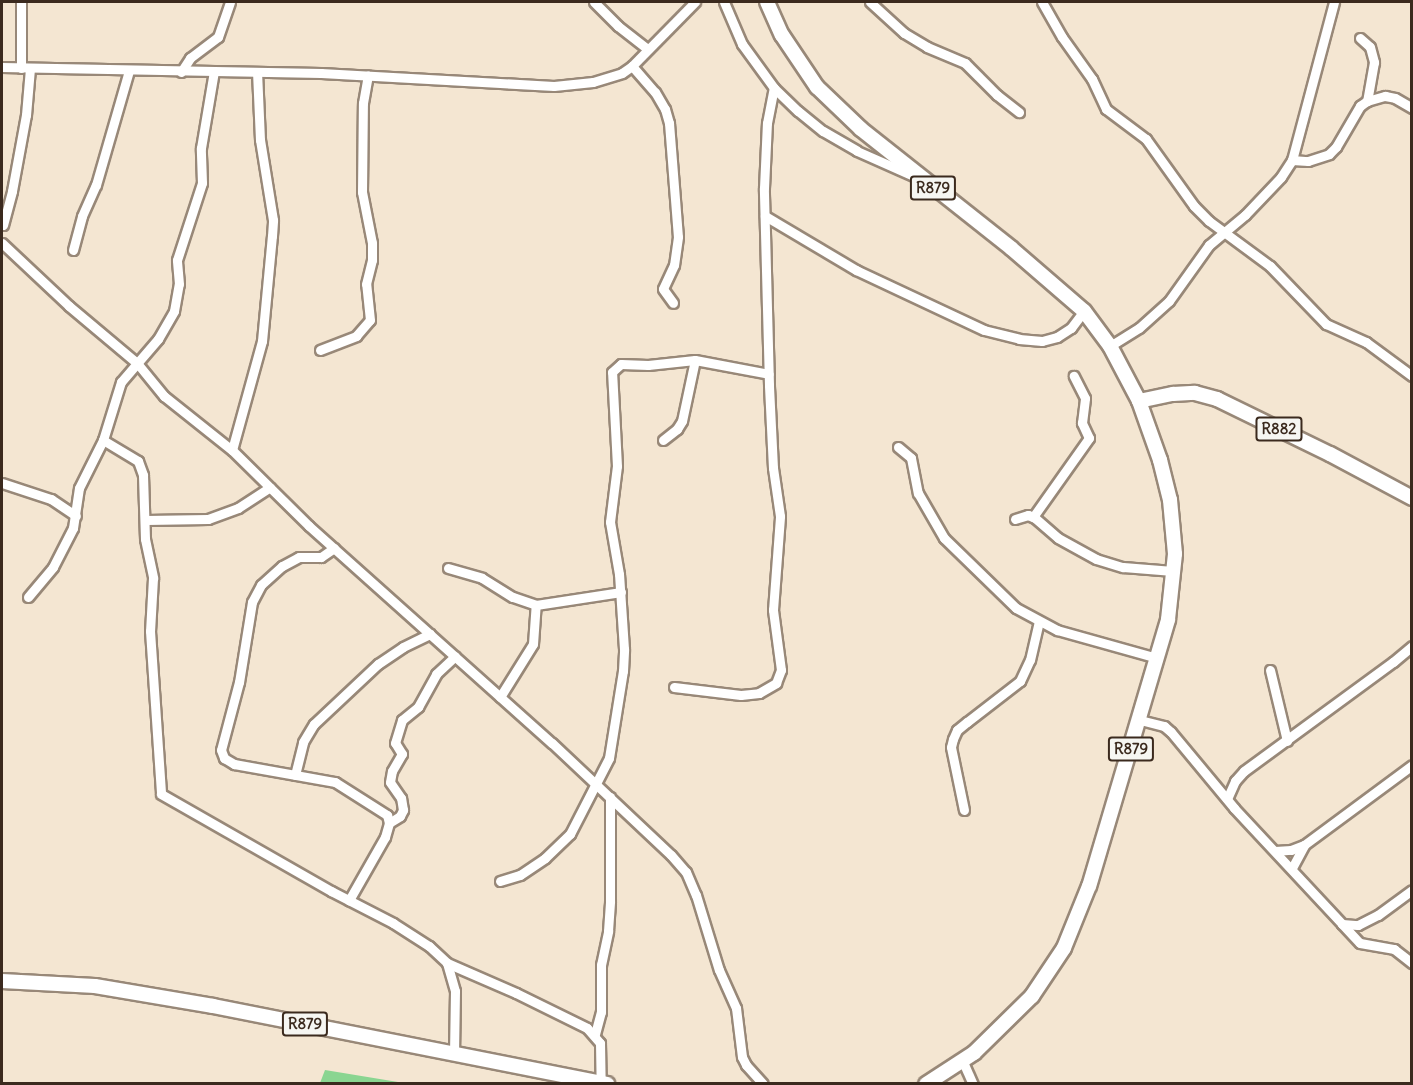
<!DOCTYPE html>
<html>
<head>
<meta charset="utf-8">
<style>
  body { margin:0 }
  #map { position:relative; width:1413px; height:1085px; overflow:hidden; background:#f4e6d2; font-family:Delius,sans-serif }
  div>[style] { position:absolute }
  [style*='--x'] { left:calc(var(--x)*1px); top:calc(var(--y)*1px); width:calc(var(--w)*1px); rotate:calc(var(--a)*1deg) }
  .green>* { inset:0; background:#8ad591 }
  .roads { filter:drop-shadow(2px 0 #988878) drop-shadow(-2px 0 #988878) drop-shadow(0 2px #988878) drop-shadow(0 -2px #988878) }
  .minor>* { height:9px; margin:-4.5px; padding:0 4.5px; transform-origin:4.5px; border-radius:4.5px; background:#fff }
  .primary>* { height:14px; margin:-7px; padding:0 7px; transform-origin:7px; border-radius:7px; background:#fff }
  span { translate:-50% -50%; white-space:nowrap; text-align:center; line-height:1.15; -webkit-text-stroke:4.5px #f6f6f2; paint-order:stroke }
  .shield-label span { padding:2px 4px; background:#f6f6f2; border:2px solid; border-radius:4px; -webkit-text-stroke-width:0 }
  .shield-label { font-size:15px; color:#3b2a1e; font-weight:700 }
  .frame { position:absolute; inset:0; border:3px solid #3b2a1e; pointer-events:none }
</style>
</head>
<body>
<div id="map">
  <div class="green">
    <i style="clip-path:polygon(325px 1070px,404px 1083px,320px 1083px)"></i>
  </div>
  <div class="roads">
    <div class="minor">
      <i style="--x:594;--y:2;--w:34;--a:45"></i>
      <i style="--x:618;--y:26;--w:37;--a:38"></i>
      <i style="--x:724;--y:2;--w:46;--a:66.8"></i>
      <i style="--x:742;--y:44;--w:54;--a:54"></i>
      <i style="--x:774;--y:88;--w:33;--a:44"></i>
      <i style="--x:798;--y:111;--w:32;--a:39"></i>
      <i style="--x:823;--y:131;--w:39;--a:30"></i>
      <i style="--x:857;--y:151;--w:64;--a:23.8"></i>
      <i style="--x:870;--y:2;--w:46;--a:42.4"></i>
      <i style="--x:904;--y:33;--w:27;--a:31"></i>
      <i style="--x:927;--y:47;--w:41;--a:22.8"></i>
      <i style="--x:965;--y:63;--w:45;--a:45"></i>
      <i style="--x:997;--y:95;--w:28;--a:38"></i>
      <i style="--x:1042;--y:2;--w:40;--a:60.3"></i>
      <i style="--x:1062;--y:37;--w:52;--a:54.5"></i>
      <i style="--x:1092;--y:79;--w:33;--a:65"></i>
      <i style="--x:1106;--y:109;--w:50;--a:36.9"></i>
      <i style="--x:1146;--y:139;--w:82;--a:54.4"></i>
      <i style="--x:1194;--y:206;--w:21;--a:45"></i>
      <i style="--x:1209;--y:221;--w:76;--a:36.4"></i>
      <i style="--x:1270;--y:266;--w:81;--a:46"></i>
      <i style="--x:1326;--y:324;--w:44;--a:24.2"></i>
      <i style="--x:1366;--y:342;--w:57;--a:36.5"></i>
      <i style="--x:1360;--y:38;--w:13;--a:42"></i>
      <i style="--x:1370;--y:47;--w:16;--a:75"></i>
      <i style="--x:1374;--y:62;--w:40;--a:100"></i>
      <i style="--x:632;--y:66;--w:35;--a:49"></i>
      <i style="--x:655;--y:92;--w:20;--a:60"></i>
      <i style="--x:665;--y:109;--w:15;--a:74"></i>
      <i style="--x:669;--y:123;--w:114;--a:85.5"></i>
      <i style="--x:678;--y:237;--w:28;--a:98"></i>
      <i style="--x:674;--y:265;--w:26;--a:115"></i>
      <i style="--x:663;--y:289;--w:17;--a:54"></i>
      <i style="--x:2;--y:67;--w:319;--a:1.1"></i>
      <i style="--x:321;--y:73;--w:233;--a:3.2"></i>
      <i style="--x:554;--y:86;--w:39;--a:-6"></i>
      <i style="--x:593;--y:82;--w:30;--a:-17"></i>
      <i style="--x:622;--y:73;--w:12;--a:-35"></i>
      <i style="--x:632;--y:66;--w:90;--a:-45.5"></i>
      <i style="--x:21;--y:68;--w:66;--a:-90"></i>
      <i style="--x:181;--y:72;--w:17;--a:-57"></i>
      <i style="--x:190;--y:58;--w:35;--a:-37"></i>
      <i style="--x:218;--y:37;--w:37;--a:-71"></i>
      <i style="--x:1292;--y:160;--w:16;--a:4"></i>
      <i style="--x:1308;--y:161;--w:22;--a:-18"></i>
      <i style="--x:1329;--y:154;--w:10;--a:-45"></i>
      <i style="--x:1336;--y:147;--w:48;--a:-59.7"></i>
      <i style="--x:1360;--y:106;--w:9;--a:-36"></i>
      <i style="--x:1367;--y:101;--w:19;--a:-16"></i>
      <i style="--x:1385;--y:96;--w:10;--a:11"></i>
      <i style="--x:1395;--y:98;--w:20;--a:30"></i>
      <i style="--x:765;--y:216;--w:106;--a:30.7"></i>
      <i style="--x:856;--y:270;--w:141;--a:25.1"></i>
      <i style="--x:984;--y:330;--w:36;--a:14"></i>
      <i style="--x:1019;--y:339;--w:23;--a:5"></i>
      <i style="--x:1042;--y:341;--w:16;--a:-15"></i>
      <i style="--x:1057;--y:337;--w:17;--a:-33"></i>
      <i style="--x:1071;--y:328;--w:21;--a:-53"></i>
      <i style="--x:3;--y:225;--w:35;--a:-75"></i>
      <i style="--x:12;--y:191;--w:77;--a:-79.6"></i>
      <i style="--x:26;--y:115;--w:47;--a:-85.1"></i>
      <i style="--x:2;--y:243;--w:92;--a:43.2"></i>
      <i style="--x:69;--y:306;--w:89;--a:40"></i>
      <i style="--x:137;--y:363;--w:43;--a:50.7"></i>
      <i style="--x:164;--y:396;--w:87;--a:38.5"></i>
      <i style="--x:232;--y:450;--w:108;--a:44.6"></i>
      <i style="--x:309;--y:526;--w:326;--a:41.8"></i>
      <i style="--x:552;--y:743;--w:163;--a:43.3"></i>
      <i style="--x:671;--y:855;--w:23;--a:49"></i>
      <i style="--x:686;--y:872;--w:25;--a:67"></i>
      <i style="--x:696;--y:895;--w:78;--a:73"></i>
      <i style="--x:719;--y:970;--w:42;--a:65.9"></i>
      <i style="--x:736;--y:1008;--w:49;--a:83"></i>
      <i style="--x:742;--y:1057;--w:9;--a:63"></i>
      <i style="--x:746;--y:1065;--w:25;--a:48"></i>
      <i style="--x:73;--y:250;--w:35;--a:-75"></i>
      <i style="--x:82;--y:216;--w:34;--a:-66"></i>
      <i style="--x:96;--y:185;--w:119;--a:-73.9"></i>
      <i style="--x:1110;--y:346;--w:34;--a:-32"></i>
      <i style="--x:1139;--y:328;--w:40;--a:-42"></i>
      <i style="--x:1169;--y:301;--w:69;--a:-54.5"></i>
      <i style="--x:1209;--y:245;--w:47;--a:-39.8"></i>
      <i style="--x:1245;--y:215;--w:52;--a:-46.5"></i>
      <i style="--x:1281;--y:177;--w:20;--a:-57"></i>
      <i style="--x:1292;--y:160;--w:163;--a:-75.1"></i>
      <i style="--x:320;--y:350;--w:39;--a:-21"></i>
      <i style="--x:356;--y:336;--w:21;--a:-49"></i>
      <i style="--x:370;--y:320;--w:36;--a:-96"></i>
      <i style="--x:366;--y:284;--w:25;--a:-76"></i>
      <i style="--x:372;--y:260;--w:17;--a:-90"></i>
      <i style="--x:372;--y:243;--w:52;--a:-101.1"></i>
      <i style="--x:362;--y:192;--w:89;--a:-89.4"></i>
      <i style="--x:363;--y:103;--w:28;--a:-80"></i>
      <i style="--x:103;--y:440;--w:41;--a:31"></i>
      <i style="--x:138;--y:461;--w:15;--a:70"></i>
      <i style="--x:143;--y:475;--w:64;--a:88.2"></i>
      <i style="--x:145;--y:539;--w:40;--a:78"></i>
      <i style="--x:153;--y:578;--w:53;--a:93.2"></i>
      <i style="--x:150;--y:631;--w:163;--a:86.1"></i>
      <i style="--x:161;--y:794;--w:196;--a:29.7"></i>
      <i style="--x:331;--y:891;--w:70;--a:27.3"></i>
      <i style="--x:393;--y:923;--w:43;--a:32.6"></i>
      <i style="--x:429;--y:946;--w:25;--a:43"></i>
      <i style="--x:447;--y:963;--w:29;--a:74"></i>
      <i style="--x:455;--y:991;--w:61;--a:90.9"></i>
      <i style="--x:663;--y:440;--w:18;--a:-38"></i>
      <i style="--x:677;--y:429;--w:9;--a:-58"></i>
      <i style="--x:682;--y:421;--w:62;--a:-78"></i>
      <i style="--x:898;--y:447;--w:17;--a:40"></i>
      <i style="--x:911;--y:458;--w:36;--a:79"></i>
      <i style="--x:918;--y:493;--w:52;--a:60"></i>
      <i style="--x:944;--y:538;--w:100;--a:44.2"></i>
      <i style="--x:1016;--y:608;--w:47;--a:28.2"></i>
      <i style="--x:1057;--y:630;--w:104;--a:15.6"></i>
      <i style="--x:232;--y:450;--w:113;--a:-74.6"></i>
      <i style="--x:262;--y:341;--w:105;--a:-84.6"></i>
      <i style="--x:272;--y:236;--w:16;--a:-86"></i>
      <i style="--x:273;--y:220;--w:81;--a:-99.2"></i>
      <i style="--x:260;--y:140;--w:68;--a:-92.5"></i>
      <i style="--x:2;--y:483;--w:52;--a:18.1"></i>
      <i style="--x:51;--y:499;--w:30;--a:34"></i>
      <i style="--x:1033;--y:517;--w:97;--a:-54.7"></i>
      <i style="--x:1089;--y:438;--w:17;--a:-115"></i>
      <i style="--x:1082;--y:423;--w:25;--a:-83"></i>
      <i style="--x:1085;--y:398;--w:25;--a:-117"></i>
      <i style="--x:1015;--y:519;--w:14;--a:-17"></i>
      <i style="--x:1028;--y:515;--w:8;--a:23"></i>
      <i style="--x:1035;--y:518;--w:30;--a:41"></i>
      <i style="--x:1058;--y:538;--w:43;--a:28.9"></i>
      <i style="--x:1096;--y:559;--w:28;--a:17"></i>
      <i style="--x:1123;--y:567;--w:50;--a:4.6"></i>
      <i style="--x:146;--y:520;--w:62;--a:-0.9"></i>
      <i style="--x:208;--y:519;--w:32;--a:-20"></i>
      <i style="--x:238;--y:508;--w:38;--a:-33"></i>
      <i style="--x:334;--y:548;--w:16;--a:145"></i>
      <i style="--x:321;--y:557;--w:22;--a:180"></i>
      <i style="--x:299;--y:557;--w:19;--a:152"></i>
      <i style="--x:282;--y:566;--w:28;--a:138"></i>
      <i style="--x:261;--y:585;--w:19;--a:118"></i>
      <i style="--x:252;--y:602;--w:81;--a:99.2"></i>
      <i style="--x:239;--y:682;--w:70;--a:104.8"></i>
      <i style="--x:221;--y:750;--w:9;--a:69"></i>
      <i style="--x:224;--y:758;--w:12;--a:31"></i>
      <i style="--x:234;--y:764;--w:103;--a:10.1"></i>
      <i style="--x:335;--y:782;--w:62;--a:32.4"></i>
      <i style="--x:387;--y:815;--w:8;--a:76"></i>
      <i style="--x:389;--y:823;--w:15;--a:106"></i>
      <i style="--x:385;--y:837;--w:73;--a:119.7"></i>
      <i style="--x:448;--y:568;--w:35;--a:16"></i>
      <i style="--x:482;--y:578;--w:36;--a:32"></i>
      <i style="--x:513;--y:597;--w:24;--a:19"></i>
      <i style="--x:536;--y:605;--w:86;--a:-8.7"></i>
      <i style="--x:28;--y:597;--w:39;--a:-50"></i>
      <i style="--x:53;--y:567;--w:44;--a:-62.9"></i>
      <i style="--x:73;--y:528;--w:40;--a:-81.5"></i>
      <i style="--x:79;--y:488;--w:54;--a:-63.4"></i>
      <i style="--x:103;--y:440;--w:61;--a:-72.8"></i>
      <i style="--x:121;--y:382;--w:57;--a:-49.3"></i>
      <i style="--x:158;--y:339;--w:32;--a:-60"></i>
      <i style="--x:174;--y:311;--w:27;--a:-80"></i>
      <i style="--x:179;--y:284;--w:24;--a:-95"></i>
      <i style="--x:177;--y:260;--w:81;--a:-72"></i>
      <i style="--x:202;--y:183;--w:35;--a:-92"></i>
      <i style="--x:201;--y:148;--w:78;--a:-80.4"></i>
      <i style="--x:1270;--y:670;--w:73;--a:76.5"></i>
      <i style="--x:674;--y:687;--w:67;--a:6.8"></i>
      <i style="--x:741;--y:695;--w:18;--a:-6"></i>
      <i style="--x:759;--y:693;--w:20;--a:-30"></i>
      <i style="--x:776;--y:683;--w:14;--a:-69"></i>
      <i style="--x:781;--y:670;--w:61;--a:-97.6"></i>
      <i style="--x:773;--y:610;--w:94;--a:-85.7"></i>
      <i style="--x:780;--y:516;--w:49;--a:-98.3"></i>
      <i style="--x:773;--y:468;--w:83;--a:-92.8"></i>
      <i style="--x:769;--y:385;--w:197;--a:-91.5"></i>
      <i style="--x:764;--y:188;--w:65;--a:-87.4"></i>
      <i style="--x:767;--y:123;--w:36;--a:-79"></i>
      <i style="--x:500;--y:697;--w:62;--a:-58.1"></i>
      <i style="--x:533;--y:644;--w:39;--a:-86"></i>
      <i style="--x:1140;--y:720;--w:25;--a:14"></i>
      <i style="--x:1164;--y:726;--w:9;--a:41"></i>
      <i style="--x:1171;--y:732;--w:99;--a:50.3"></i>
      <i style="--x:1234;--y:808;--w:158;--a:47"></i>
      <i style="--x:1342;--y:924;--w:16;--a:4"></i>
      <i style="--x:1358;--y:925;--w:22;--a:-27"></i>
      <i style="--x:1378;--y:915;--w:42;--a:-36.3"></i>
      <i style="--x:295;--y:775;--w:34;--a:-76"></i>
      <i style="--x:303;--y:742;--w:21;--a:-59"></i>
      <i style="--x:314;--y:724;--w:88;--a:-43.2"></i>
      <i style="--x:378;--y:664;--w:30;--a:-34"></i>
      <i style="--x:403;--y:647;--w:30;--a:-26"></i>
      <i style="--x:1227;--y:799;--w:20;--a:-66"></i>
      <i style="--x:1235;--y:781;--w:13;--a:-48"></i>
      <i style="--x:1244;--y:771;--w:185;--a:-36.2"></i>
      <i style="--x:1393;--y:662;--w:25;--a:-40"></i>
      <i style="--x:964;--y:810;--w:64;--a:-101.7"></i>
      <i style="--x:951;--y:747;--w:8;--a:-76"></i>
      <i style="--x:953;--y:739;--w:10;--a:-66"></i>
      <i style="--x:957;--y:730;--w:13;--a:-39"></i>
      <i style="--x:967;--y:722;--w:67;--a:-37.7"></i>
      <i style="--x:1020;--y:681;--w:23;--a:-65"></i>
      <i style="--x:1030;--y:660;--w:39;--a:-77"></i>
      <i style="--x:389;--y:823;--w:13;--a:-32"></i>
      <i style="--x:400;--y:816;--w:7;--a:-63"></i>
      <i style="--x:403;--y:810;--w:12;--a:-99"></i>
      <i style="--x:401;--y:798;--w:19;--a:-125"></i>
      <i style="--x:390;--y:782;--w:11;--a:-80"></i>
      <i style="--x:392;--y:771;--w:20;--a:-60"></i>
      <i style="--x:402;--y:754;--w:13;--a:-122"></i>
      <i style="--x:395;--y:743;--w:24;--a:-73"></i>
      <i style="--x:402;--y:720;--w:21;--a:-39"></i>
      <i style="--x:418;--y:707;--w:38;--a:-61"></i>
      <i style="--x:436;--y:674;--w:26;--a:-43"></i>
      <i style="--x:1275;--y:851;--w:16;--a:-4"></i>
      <i style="--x:1291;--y:850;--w:14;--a:-21"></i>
      <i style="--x:1292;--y:868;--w:26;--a:-62"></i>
      <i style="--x:1304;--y:845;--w:134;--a:-36.5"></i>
      <i style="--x:500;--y:881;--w:21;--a:-17"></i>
      <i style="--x:520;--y:875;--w:30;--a:-34"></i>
      <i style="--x:545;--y:858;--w:35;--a:-44"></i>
      <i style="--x:570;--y:834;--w:85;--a:-62.8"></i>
      <i style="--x:609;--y:758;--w:88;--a:-80.9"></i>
      <i style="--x:623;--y:671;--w:22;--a:-87"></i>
      <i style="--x:624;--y:649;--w:75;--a:-93.8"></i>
      <i style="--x:619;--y:574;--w:53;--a:-99.8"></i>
      <i style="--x:610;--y:522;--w:56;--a:-82.9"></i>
      <i style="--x:617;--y:466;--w:94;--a:-93"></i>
      <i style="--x:612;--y:372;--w:12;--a:-42"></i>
      <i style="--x:621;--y:364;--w:27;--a:2"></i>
      <i style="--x:648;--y:365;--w:47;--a:-6.1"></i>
      <i style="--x:695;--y:360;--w:75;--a:10.7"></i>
      <i style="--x:1342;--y:924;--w:26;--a:47"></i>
      <i style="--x:1360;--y:943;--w:35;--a:10"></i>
      <i style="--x:1394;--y:949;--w:23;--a:38"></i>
      <i style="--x:447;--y:963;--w:75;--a:23.5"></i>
      <i style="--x:516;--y:993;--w:79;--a:26.2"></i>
      <i style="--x:587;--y:1028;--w:20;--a:49"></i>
      <i style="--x:600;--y:1043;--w:39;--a:89"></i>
      <i style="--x:595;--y:1034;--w:23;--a:-75"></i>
      <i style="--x:601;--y:1012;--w:47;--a:-90"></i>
      <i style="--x:601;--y:965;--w:35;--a:-78"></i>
      <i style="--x:608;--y:931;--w:30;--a:-86"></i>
      <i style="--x:610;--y:901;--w:104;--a:-90"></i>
      <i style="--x:963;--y:1062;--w:24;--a:66"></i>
    </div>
    <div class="primary">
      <i style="--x:767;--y:2;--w:36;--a:66"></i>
      <i style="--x:782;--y:35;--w:63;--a:56.1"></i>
      <i style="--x:817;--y:87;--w:61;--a:43.7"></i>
      <i style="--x:861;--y:129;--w:191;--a:38.4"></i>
      <i style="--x:1011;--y:248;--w:96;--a:40.8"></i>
      <i style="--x:1084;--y:311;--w:44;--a:53.4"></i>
      <i style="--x:1110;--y:346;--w:62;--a:62.2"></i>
      <i style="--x:1139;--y:401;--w:63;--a:70.4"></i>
      <i style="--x:1160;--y:460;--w:41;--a:76"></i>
      <i style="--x:1170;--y:500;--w:54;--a:84.7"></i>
      <i style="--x:1175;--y:554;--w:66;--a:96.1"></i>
      <i style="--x:1168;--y:620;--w:277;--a:106.5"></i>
      <i style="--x:1089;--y:886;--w:67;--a:112"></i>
      <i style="--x:1064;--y:948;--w:58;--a:123.7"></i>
      <i style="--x:1032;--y:996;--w:81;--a:135.5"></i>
      <i style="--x:974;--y:1053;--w:57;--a:147.1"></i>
      <i style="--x:1139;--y:401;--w:35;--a:-12"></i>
      <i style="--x:1173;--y:394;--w:22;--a:-3"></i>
      <i style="--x:1195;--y:393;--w:23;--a:15"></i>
      <i style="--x:1217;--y:399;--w:126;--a:26"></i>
      <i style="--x:1330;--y:454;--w:93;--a:28.2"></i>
      <i style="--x:2;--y:981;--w:93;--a:3.1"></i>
      <i style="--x:95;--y:986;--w:120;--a:9.6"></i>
      <i style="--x:213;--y:1006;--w:402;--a:11.2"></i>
    </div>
  </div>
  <div class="shield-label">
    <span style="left:933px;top:188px">R879</span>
    <span style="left:1279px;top:429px">R882</span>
    <span style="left:1131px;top:749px">R879</span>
    <span style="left:305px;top:1024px">R879</span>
  </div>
  <div class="frame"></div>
</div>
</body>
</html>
